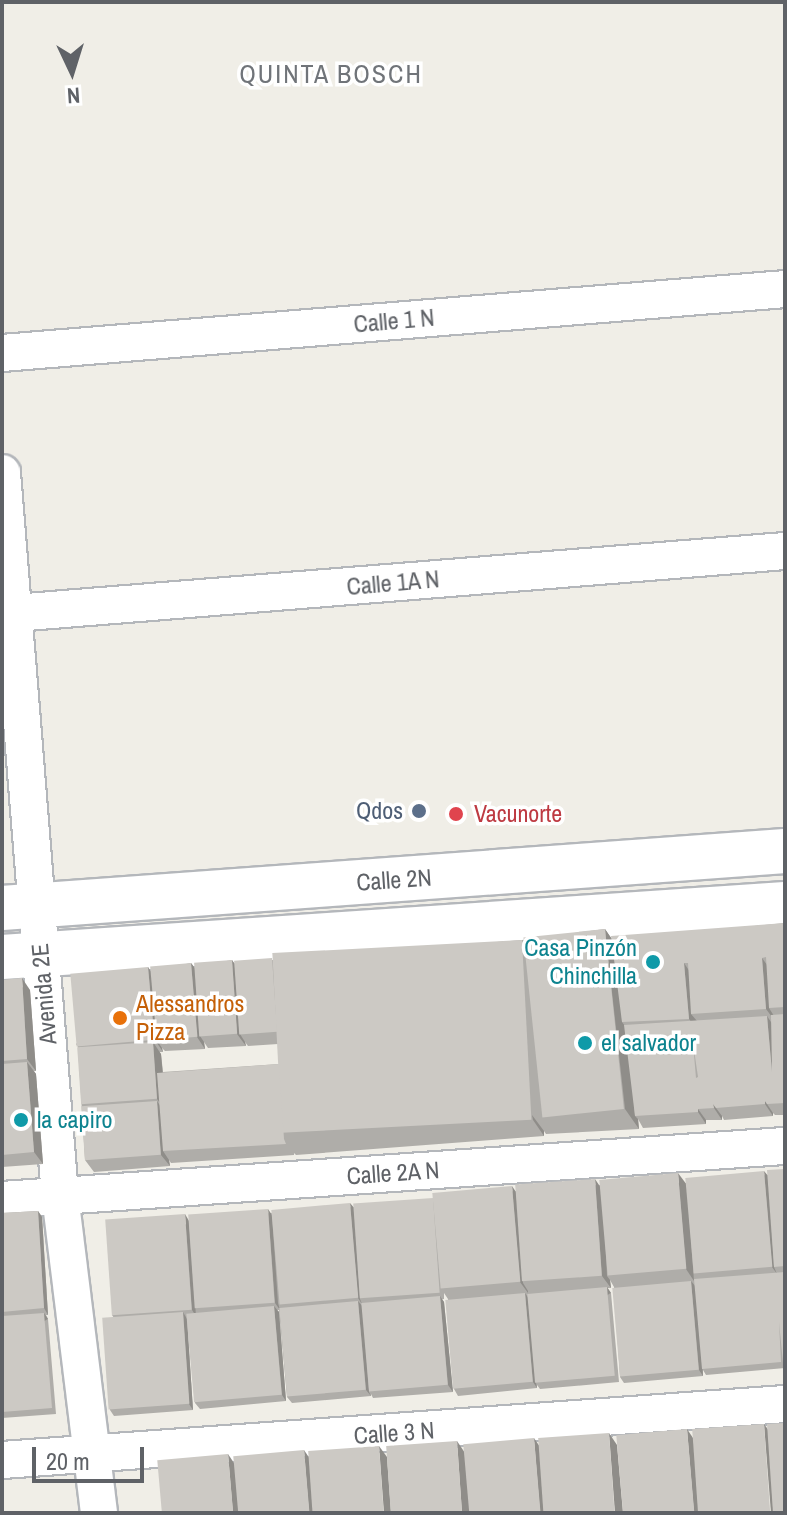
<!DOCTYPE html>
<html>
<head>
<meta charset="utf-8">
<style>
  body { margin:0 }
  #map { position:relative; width:787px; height:1515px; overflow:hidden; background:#f0eee7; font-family:"Archivo Narrow",sans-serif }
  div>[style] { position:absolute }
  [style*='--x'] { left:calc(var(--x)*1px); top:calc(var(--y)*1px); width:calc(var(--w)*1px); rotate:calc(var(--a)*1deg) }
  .roads { filter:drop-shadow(2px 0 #b4b7bb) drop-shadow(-2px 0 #b4b7bb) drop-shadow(0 2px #b4b7bb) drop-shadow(0 -2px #b4b7bb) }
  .street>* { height:36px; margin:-18px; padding:0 18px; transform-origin:18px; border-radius:18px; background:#fff }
  .secondary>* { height:44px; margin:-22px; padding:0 22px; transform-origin:22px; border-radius:22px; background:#fff }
  .wall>* { inset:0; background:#afada9 }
  .shaded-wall>* { inset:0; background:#8f8d89; transform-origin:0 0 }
  .building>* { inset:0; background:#ccc9c4; transform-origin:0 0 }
  .dots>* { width:22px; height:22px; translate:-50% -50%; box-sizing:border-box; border:4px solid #fff; border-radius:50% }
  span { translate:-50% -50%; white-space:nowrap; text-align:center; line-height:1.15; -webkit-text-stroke:7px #fff; paint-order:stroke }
  .street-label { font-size:24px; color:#5f6267 }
  .service-label { font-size:24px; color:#4e5e75 }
  .right { translate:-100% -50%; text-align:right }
  .health-label { font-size:24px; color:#be3a42 }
  .left { translate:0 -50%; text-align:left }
  .culture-label { font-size:24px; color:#0d838f }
  .food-label { font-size:24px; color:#c56008 }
  .neighbourhood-label { font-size:26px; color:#707479; letter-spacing:2px }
  .frame { position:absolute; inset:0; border:4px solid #5f6267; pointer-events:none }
  .north { position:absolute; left:32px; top:32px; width:80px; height:80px; -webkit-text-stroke:6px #fff; paint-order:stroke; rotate:176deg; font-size:22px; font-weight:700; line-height:32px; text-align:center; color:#5f6267 }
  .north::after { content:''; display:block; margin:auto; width:28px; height:36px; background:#5f6267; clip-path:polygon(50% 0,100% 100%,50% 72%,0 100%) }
  .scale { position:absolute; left:32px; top:1447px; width:112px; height:36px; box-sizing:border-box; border:4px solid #5f6267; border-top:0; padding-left:10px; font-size:24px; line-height:28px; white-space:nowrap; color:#5f6267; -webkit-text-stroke:6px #fff; paint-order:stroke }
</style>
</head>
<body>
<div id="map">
  <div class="roads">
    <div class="street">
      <i style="--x:2;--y:353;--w:786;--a:-4.67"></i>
      <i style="--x:2;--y:473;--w:724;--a:85.41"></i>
      <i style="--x:60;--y:1195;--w:320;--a:83"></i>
      <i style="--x:2;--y:614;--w:786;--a:-4.6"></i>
      <i style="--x:2;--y:1200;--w:785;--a:-3.95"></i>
      <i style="--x:2;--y:1460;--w:785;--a:-4.09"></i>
    </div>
    <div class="secondary">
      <i style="--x:2;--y:908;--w:785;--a:-4.16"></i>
      <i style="--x:2;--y:957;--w:785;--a:-3.87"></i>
    </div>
  </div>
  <div class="wall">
    <i style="clip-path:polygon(evenodd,785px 923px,785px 1115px,775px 1115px,773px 1113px,773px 1116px,724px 1120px,722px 1116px,722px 1120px,706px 1120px,706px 1124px,643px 1128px,638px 1119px,639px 1129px,546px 1134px,544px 1131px,544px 1136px,296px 1155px,294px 1153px,294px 1155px,171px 1163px,169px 1160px,170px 1166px,94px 1172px,85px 1160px,78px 1047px,76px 1044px,148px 967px,150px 971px,191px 963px,194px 967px,232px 960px,234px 963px,522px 940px,605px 929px,612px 940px,785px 923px,204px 1042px,208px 1048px,246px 1046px,245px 1042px,248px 1046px,278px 1044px,279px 1064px,163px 1072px,161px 1054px,159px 1052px,163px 1052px,162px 1048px,165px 1051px,205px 1049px,204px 1042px)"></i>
    <i style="clip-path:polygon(2px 980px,30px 990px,36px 1071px,34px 1071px,36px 1074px,43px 1164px,2px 1167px)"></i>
    <i style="clip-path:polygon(785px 1169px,785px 1368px,706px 1375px,703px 1370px,703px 1376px,624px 1383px,620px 1377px,614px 1287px,610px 1280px,611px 1288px,607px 1288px,611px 1293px,619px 1382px,540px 1389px,537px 1385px,537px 1388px,458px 1396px,454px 1389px,448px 1299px,444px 1293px,444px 1299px,442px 1299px,444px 1302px,453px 1392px,373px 1398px,371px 1394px,371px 1396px,292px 1403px,287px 1397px,279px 1310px,277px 1310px,279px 1312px,286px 1401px,200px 1409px,195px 1403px,187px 1319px,193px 1410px,114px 1416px,110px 1410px,114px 1318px,112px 1315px,189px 1220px,271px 1213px,353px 1207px,516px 1191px,599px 1185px,686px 1183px,767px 1175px)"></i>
    <i style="clip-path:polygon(38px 1211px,42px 1217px,48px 1315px,46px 1315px,48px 1319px,56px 1414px,2px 1418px,2px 1213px)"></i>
  </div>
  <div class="shaded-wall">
    <i style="clip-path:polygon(605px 929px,619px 949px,622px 1022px,628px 1030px,635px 1116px,638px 1119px,639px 1129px,625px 1109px)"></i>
    <i style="clip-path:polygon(762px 958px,770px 969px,769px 1008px,774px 1016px,775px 1021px,766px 1009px)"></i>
    <i style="clip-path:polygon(232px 960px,240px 972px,240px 1034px,245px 1042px,246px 1046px,237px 1034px)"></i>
    <i style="clip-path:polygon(191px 963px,200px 975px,200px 1036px,204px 1042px,205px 1049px,197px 1037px)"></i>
    <i style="clip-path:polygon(684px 963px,692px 975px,691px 1014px,697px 1021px,698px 1030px,689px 1019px)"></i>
    <i style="clip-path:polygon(148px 967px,156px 979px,156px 1039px,162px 1048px,163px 1052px,155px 1040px)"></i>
    <i style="clip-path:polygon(22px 978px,30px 990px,36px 1071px,27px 1059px)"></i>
    <i style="clip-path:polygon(767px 1016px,775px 1028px,772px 1072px)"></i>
    <i style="clip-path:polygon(153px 1042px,161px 1054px,166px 1111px,157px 1099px)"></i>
    <i style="clip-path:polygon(27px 1062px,36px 1074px,43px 1164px,34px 1152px)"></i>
    <i style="clip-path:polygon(157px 1101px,165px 1113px,163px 1151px,169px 1160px,170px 1166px,161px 1155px)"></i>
    <i style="clip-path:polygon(765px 1101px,773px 1113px,773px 1116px,765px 1104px)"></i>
    <i style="clip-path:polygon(713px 1104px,722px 1116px,722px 1120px,714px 1108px)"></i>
    <i style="clip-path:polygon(698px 1109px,706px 1120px,706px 1124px,698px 1112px)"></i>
    <i style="clip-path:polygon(532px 1115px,544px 1131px,544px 1136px,533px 1120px)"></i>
    <i style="clip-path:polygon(764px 1171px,769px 1177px,774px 1267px,777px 1274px,772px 1267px)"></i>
    <i style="clip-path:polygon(678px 1173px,687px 1185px,694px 1281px,686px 1269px)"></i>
    <i style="clip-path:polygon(595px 1179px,603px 1191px,607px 1276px,610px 1280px,611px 1288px,602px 1276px)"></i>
    <i style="clip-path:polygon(512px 1186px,520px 1198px,523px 1283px,528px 1291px,528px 1293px,520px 1282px)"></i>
    <i style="clip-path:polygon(350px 1203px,355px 1209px,360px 1299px,362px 1304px,358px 1298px)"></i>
    <i style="clip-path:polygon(268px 1209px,272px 1215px,278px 1303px,280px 1310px,275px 1303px)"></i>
    <i style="clip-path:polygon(38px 1211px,42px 1217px,48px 1315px,44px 1308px)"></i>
    <i style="clip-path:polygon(185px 1214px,189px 1221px,196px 1316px,192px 1310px)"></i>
    <i style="clip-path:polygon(691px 1281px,696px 1287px,703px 1376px,699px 1370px)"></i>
    <i style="left:607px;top:1287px;width:7px;height:89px;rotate:56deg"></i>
    <i style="clip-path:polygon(525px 1293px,529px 1299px,536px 1383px,537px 1388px,533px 1382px)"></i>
    <i style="clip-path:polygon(440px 1296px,444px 1302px,453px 1392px,448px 1385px)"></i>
    <i style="clip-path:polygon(358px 1301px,363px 1307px,369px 1392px,371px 1396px,366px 1390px)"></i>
    <i style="clip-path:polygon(274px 1306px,279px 1312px,286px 1401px,282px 1395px)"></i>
    <i style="clip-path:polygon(183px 1312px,187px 1319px,193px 1410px,189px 1404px)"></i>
    <i style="left:44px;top:1313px;width:7px;height:95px;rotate:56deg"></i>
    <i style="clip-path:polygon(764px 1424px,772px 1435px,778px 1513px,771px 1513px)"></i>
    <i style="clip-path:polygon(687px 1429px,695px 1441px,701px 1513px,694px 1513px)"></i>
    <i style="clip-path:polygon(609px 1433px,617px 1445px,623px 1513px,615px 1513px)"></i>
    <i style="clip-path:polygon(534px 1438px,542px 1450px,547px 1513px,540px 1513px)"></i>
    <i style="clip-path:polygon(457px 1441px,465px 1453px,470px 1513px,462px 1513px)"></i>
    <i style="clip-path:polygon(379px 1446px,387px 1457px,391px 1513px,384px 1513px)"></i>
    <i style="clip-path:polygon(304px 1450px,312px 1462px,316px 1513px,309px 1513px)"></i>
    <i style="clip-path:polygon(228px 1454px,236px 1466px,240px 1513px,233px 1513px)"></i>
  </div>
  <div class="building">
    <i style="clip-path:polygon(785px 923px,785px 1007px,769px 1008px,766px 957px,762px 958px,766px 1009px,691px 1014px,688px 963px,684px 963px,689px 1019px,622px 1022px,611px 936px)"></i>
    <i style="left:605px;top:929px;width:181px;height:82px;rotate:84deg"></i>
    <i style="left:522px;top:940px;width:180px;height:250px;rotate:87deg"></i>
    <i style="left:272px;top:958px;width:74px;height:38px;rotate:86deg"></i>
    <i style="left:232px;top:960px;width:74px;height:38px;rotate:86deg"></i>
    <i style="left:191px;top:963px;width:74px;height:41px;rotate:85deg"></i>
    <i style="left:148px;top:967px;width:73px;height:78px;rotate:85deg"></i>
    <i style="clip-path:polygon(22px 978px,27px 1059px,2px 1061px,2px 980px)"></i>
    <i style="clip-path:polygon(evenodd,785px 1014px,785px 1103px,767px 1104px,765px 1101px,765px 1104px,716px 1108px,713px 1104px,714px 1108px,698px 1109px,698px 1112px,635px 1116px,624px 1025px,767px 1016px,772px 1072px,771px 1015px,785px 1014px,693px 1043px,698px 1077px,696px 1078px,693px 1043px)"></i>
    <i style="left:153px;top:1042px;width:57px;height:76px;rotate:86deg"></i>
    <i style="clip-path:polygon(27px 1062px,34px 1152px,2px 1155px,2px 1064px)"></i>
    <i style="clip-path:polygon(279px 1064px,284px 1139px,286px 1144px,163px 1151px,157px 1073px)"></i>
    <i style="left:157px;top:1101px;width:54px;height:76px;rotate:86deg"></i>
    <i style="clip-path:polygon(785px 1169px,785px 1266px,774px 1267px,767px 1170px)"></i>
    <i style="left:764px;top:1171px;width:96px;height:79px;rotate:85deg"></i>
    <i style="left:678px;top:1173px;width:96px;height:79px;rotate:85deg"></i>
    <i style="left:595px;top:1179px;width:97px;height:80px;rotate:86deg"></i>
    <i style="left:512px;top:1186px;width:96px;height:80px;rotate:85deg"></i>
    <i style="left:433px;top:1198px;width:95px;height:80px;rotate:86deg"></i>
    <i style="left:350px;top:1203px;width:95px;height:79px;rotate:85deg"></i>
    <i style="left:268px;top:1209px;width:94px;height:80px;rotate:86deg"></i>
    <i style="clip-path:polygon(38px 1211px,44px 1308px,2px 1312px,2px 1213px)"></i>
    <i style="left:185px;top:1214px;width:96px;height:80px;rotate:86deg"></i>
    <i style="clip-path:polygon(785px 1272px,785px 1362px,783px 1363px,779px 1322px,781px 1362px,702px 1369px,694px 1279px)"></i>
    <i style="left:691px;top:1281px;width:89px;height:79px;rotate:85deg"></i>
    <i style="left:607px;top:1287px;width:89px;height:80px;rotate:85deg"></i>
    <i style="left:525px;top:1293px;width:89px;height:80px;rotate:85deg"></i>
    <i style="left:440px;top:1296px;width:89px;height:79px;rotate:85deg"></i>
    <i style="left:358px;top:1301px;width:89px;height:79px;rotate:85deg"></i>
    <i style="left:274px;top:1306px;width:89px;height:88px;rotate:85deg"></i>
    <i style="left:183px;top:1312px;width:92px;height:81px;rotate:86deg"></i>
    <i style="clip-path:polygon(44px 1313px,52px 1408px,2px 1412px,2px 1316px)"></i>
    <i style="clip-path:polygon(785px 1423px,785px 1513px,773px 1513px,767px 1424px)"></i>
    <i style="left:764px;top:1424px;width:89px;height:72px;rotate:86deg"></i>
    <i style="left:687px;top:1429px;width:84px;height:71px;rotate:85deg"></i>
    <i style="left:609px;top:1433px;width:80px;height:71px;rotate:86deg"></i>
    <i style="left:534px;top:1438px;width:75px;height:71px;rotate:85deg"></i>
    <i style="left:457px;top:1441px;width:72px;height:71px;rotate:86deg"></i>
    <i style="left:379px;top:1446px;width:67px;height:71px;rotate:86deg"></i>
    <i style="left:304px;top:1450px;width:63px;height:71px;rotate:85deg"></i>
    <i style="left:228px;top:1454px;width:59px;height:71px;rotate:85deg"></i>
  </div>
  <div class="dots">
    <i style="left:419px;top:811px;background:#5c6f8a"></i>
    <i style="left:456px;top:814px;background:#e0444e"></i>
    <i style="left:653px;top:962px;background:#0f9aa8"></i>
    <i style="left:120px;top:1018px;background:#e8710a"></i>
    <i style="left:585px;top:1043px;background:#0f9aa8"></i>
    <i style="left:21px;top:1120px;background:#0f9aa8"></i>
  </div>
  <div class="street-label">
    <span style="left:394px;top:321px;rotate:-5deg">Calle 1 N</span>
    <span style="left:393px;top:583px;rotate:-5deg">Calle 1A N</span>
    <span style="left:394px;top:880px;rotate:-4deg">Calle 2N</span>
    <span style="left:44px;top:994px;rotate:-95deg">Avenida 2E</span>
    <span style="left:393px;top:1173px;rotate:-4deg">Calle 2A N</span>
    <span style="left:394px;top:1433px;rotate:-4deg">Calle 3 N</span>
  </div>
  <div class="service-label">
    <span class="right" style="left:403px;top:811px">Qdos</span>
  </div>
  <div class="health-label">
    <span class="left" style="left:474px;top:814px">Vacunorte</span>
  </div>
  <div class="culture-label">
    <span class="right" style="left:637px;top:962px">Casa Pinzón<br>Chinchilla</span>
    <span class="left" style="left:601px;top:1043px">el salvador</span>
    <span class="left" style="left:37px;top:1120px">la capiro</span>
  </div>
  <div class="food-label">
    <span class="left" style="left:136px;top:1018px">Alessandros<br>Pizza</span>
  </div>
  <div class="neighbourhood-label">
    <span style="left:331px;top:74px">QUINTA BOSCH</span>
  </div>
  <div class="frame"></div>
  <div class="north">N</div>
  <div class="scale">20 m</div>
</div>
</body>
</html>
